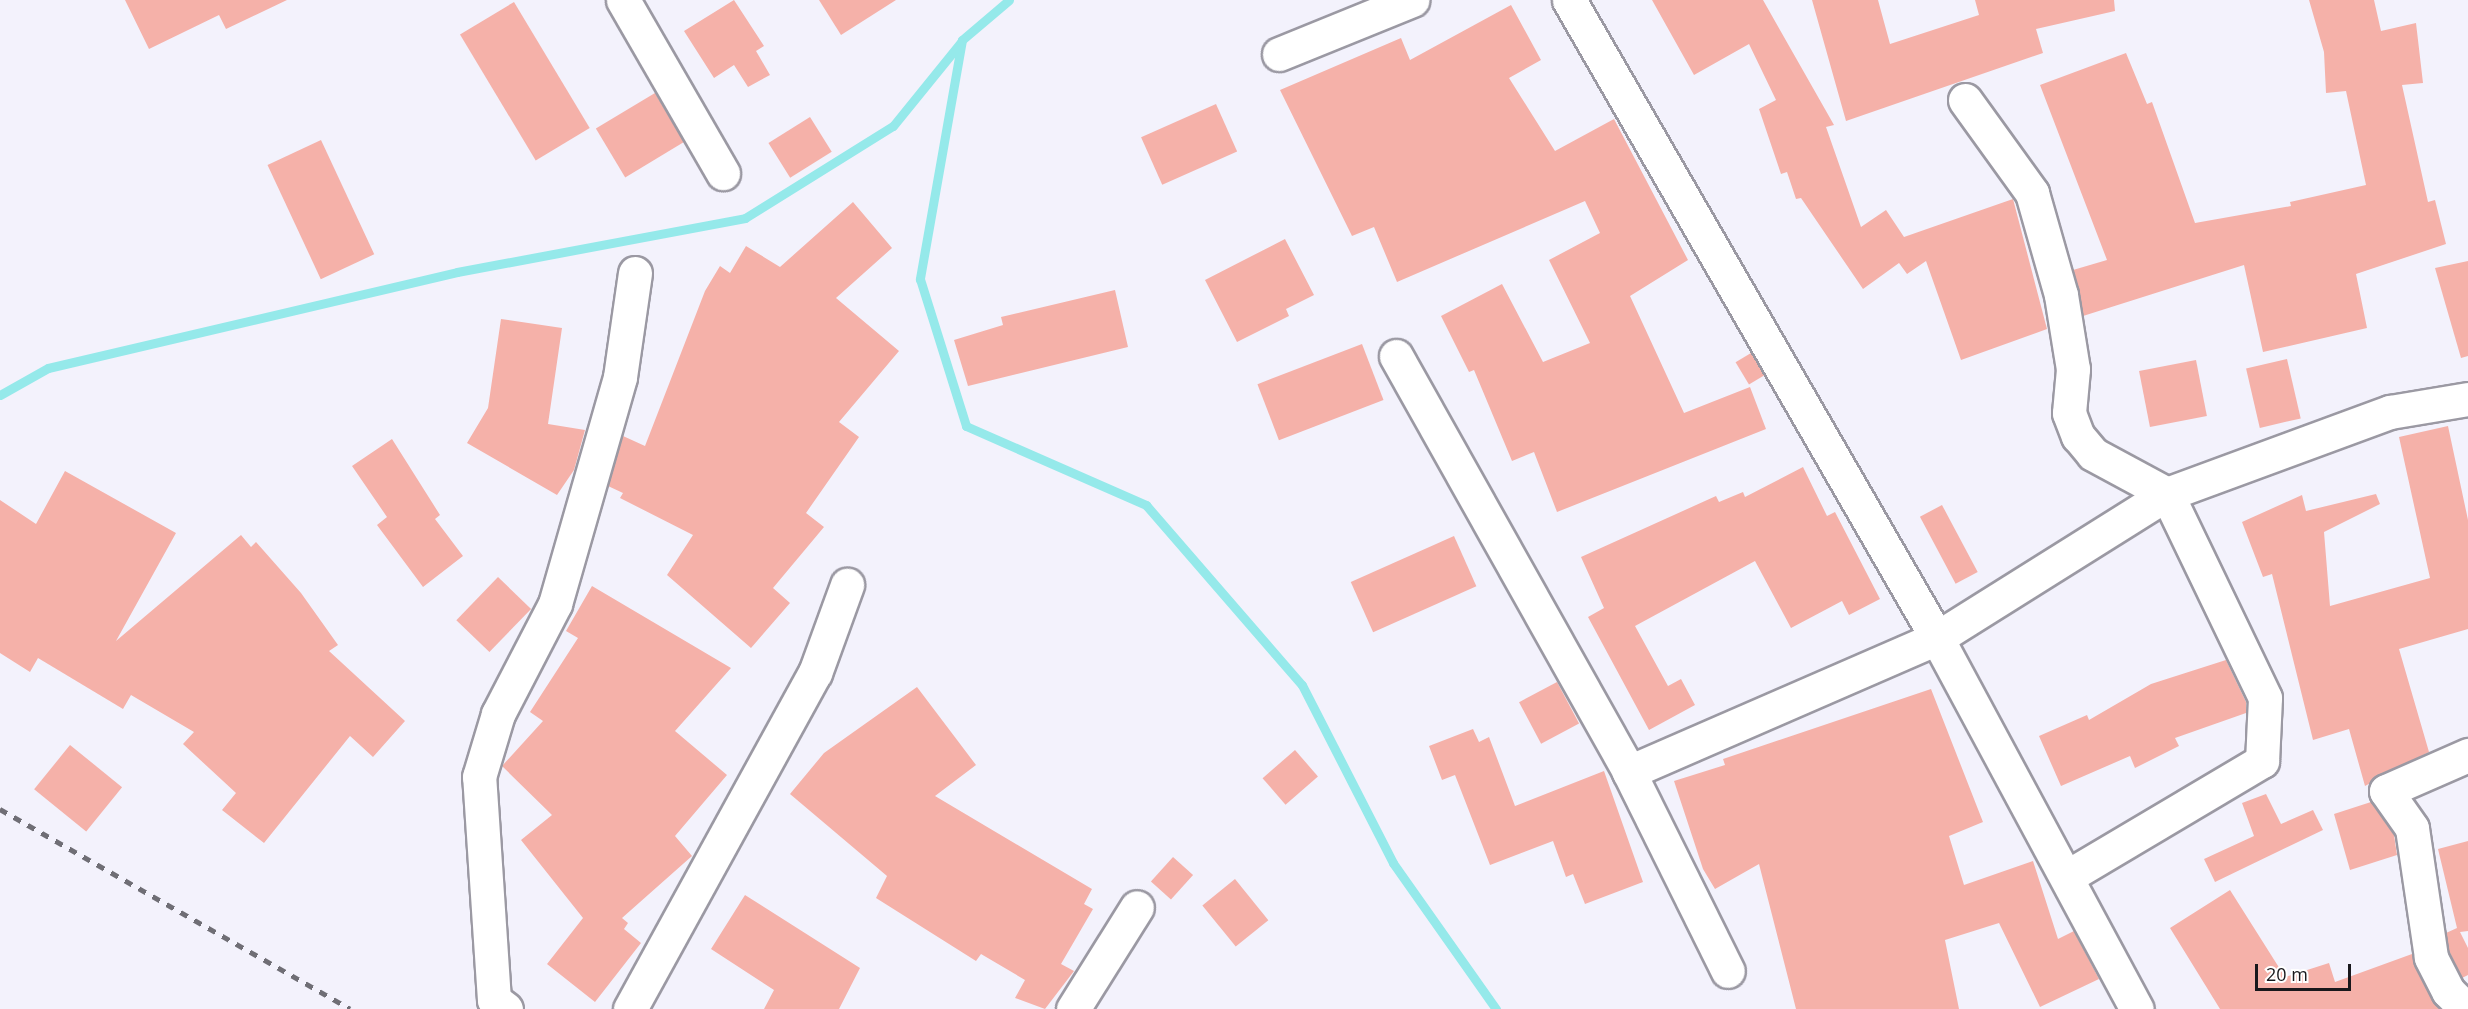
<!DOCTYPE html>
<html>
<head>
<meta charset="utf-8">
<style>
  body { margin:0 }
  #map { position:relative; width:2468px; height:1009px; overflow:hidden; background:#f3f2fc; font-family:"Open Sans",sans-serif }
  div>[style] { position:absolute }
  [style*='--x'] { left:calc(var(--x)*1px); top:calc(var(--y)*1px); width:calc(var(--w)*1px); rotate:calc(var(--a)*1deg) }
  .stream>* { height:9px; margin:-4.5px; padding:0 4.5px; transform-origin:4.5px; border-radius:4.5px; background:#95e9ea }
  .building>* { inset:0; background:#f5b1a9; transform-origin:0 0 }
  .roads { filter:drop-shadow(2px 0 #9b99a3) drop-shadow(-2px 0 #9b99a3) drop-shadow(0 2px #9b99a3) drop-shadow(0 -2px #9b99a3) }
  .minor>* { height:33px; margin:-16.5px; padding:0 16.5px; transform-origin:16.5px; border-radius:16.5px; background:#fff }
  .rail>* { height:4.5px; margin-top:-2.25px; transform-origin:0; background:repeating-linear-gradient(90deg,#6f6e75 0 8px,transparent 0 16px) }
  span { translate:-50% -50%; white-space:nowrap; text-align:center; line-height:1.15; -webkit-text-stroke:4.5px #fff; paint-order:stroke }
  .scale { position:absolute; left:2255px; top:964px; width:96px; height:27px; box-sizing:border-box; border:3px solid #19181c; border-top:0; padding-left:8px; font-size:18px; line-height:21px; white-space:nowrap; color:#19181c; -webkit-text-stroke:4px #fff; paint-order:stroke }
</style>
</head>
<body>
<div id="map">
  <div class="stream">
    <i style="--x:1009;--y:0;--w:62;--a:139.6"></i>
    <i style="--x:962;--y:40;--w:243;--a:100"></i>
    <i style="--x:920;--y:279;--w:154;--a:72.6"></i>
    <i style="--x:966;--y:426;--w:197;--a:23.7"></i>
    <i style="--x:1146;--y:505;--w:238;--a:49.1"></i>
    <i style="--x:1302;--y:685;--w:200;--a:62.9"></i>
    <i style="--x:1393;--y:863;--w:179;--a:54.8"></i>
    <i style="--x:0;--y:395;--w:55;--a:-29.4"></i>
    <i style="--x:48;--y:368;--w:420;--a:-13.2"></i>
    <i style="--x:457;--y:272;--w:293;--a:-10.6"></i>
    <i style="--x:745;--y:218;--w:174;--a:-31.9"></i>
    <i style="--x:893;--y:126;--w:108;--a:-51"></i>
  </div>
  <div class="building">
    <i style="clip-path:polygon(125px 0,287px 0,226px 29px,219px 15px,149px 49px)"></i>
    <i style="clip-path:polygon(734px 0,764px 46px,756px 51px,770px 75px,748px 87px,734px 65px,714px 78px,684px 31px)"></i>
    <i style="clip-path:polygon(819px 0,896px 0,841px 35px)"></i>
    <i style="clip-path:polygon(1652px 0,1763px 0,1834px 125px,1826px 127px,1861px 227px,1886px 210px,1904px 237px,2013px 199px,2047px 329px,1961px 360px,1926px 261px,1907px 274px,1899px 263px,1863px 289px,1801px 198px,1796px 199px,1787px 172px,1781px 174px,1759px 109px,1776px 100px,1749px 44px,1694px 75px)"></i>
    <i style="clip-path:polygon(1812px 0,1878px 0,1890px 44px,1979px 15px,1975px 0,2114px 0,2115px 11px,2036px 29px,2043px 53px,1846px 121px)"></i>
    <i style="clip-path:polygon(2309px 0,2374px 0,2381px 31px,2416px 23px,2423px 83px,2402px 85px,2428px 202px,2435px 200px,2446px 244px,2356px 274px,2367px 328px,2263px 352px,2244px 265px,2083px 316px,2073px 270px,2107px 260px,2040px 85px,2126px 53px,2147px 104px,2152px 102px,2195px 223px,2291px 206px,2290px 202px,2366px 185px,2346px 91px,2326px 93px,2324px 52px)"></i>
    <i style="left:514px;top:2px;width:147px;height:63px;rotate:59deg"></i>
    <i style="clip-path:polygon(1511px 5px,1541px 60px,1509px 78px,1555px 151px,1614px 119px,1688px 260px,1630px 296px,1684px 413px,1750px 387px,1766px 429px,1557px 512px,1534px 452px,1512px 461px,1474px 370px,1469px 372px,1441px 316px,1502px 284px,1543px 362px,1590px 343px,1549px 260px,1600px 233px,1585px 201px,1397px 282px,1374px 227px,1352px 236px,1280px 90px,1401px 38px,1410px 60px)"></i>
    <i style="left:655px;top:93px;width:57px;height:69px;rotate:59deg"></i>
    <i style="left:1216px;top:104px;width:52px;height:82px;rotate:66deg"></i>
    <i style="left:810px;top:117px;width:41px;height:49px;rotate:58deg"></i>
    <i style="left:321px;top:140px;width:126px;height:59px;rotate:65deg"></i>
    <i style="clip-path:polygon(853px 202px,892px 248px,836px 298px,899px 351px,839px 422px,859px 437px,806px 513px,824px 527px,773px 588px,790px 603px,751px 648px,667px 575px,693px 535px,620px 498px,623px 493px,608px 486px,623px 436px,645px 446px,705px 291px,720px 266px,730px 273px,746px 246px,780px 267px)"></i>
    <i style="clip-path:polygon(1285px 239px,1314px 295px,1286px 309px,1289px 316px,1237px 342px,1205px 280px)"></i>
    <i style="clip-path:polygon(2468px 261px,2468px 356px,2461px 358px,2435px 268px)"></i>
    <i style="clip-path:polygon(1115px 290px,1128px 347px,968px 386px,954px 340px,1003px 325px,1001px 317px)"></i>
    <i style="clip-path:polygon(501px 319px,562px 328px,548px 424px,585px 430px,574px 470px,557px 495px,467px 443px,488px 408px)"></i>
    <i style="left:1362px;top:344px;width:60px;height:112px;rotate:69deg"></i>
    <i style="left:1751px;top:353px;width:26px;height:18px;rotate:59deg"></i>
    <i style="left:2287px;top:359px;width:61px;height:42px;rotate:77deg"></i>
    <i style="left:2196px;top:360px;width:57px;height:58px;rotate:79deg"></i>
    <i style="clip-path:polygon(2448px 426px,2468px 520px,2468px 629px,2399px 649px,2429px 752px,2365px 786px,2349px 729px,2313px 740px,2272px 574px,2263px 577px,2242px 522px,2302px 495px,2306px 511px,2376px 494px,2380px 504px,2324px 532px,2330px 606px,2430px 578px,2399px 437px)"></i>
    <i style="clip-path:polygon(392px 439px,440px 515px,435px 519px,463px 556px,423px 587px,377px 525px,387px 517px,352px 466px)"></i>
    <i style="clip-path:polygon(1803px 467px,1827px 516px,1835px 512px,1880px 599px,1849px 615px,1842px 601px,1791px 628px,1755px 561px,1635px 626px,1668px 686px,1681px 679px,1695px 705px,1649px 730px,1588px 617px,1604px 608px,1581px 557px,1716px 496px,1719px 502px,1743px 492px,1745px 497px)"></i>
    <i style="clip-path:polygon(65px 471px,176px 533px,116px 641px,241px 535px,251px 547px,256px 542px,301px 593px,338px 645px,329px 651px,405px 721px,373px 757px,350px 736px,264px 843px,222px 810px,236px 793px,183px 744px,194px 732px,131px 695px,123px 709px,38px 658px,30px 672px,0 653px,0 500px,36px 524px)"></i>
    <i style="left:1942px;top:505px;width:76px;height:25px;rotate:62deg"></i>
    <i style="left:1454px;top:536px;width:55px;height:113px;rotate:66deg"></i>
    <i style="left:498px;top:577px;width:46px;height:60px;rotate:44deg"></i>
    <i style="clip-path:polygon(592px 586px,731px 668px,675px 731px,727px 775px,675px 836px,692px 856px,622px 918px,628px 923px,624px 929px,641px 943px,595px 1002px,547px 964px,583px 918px,521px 840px,552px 815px,502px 766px,543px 721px,530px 712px,578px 638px,566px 631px)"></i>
    <i style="clip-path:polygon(2226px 660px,2246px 702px,2246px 713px,2175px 738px,2179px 746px,2135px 768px,2130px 756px,2061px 786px,2039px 736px,2087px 715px,2089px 720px,2151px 684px)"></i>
    <i style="left:1557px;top:682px;width:47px;height:43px;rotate:62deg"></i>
    <i style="clip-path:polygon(917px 687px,976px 765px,935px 796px,1092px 889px,1084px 904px,1093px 909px,1061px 964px,1074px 971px,1045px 1009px,1015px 998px,1025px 980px,981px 954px,976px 961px,876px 898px,887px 876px,790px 794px,824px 753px)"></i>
    <i style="clip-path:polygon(1931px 689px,1983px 822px,1949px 836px,1964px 885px,2033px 861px,2058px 939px,2074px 931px,2099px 979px,2040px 1007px,1999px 923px,1945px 940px,1959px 1009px,1796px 1009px,1759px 864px,1715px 889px,1703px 869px,1674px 781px,1725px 765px,1723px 759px)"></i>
    <i style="clip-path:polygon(1473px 729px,1479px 742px,1489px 737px,1515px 806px,1604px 771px,1643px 882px,1585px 904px,1573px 874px,1566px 877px,1553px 841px,1490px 865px,1455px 775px,1442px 780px,1429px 746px)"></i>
    <i style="left:70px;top:745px;width:67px;height:57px;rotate:39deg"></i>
    <i style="left:1295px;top:750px;width:35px;height:43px;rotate:49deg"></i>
    <i style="clip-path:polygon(2266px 794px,2281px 824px,2313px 810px,2323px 830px,2215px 882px,2204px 859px,2254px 836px,2242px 803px)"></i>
    <i style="clip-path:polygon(2371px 802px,2394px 835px,2397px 855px,2350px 870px,2334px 814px)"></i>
    <i style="clip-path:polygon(2468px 841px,2468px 931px,2460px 932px,2468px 948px,2468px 975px,2462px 978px,2449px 951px,2446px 933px,2457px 928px,2438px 849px)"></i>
    <i style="left:1173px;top:857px;width:27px;height:33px;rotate:42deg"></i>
    <i style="left:1235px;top:879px;width:53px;height:42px;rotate:51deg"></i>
    <i style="clip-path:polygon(2230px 890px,2285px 977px,2329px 963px,2335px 982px,2412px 954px,2439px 1009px,2220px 1009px,2170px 928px)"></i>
    <i style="clip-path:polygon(745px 895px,860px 968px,839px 1009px,764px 1009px,774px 990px,711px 949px)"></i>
  </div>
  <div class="roads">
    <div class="minor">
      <i style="--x:623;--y:0;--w:200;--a:60"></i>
      <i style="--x:1569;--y:0;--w:737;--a:60.02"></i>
      <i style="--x:1937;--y:638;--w:421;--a:61.7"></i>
      <i style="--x:1279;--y:54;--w:144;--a:-22.1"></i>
      <i style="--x:1965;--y:100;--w:115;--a:54.2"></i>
      <i style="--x:2032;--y:193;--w:106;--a:74.1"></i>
      <i style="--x:2061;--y:295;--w:75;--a:80.8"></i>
      <i style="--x:2073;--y:369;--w:44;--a:95.2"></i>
      <i style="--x:2069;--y:413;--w:25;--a:69"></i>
      <i style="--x:2078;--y:436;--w:23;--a:50"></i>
      <i style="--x:2093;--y:454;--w:84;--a:28.4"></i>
      <i style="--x:2167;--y:494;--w:226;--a:64.3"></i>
      <i style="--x:2265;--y:698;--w:63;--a:92.7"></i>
      <i style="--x:2262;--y:761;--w:226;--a:149.3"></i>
      <i style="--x:1396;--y:356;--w:477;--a:60.7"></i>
      <i style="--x:1629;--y:772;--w:222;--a:63.6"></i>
      <i style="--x:1629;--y:772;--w:336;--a:-23.5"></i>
      <i style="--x:1937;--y:638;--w:271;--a:-32.1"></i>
      <i style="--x:2167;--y:494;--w:238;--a:-20.2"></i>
      <i style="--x:2390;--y:412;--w:79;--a:-9.5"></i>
      <i style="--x:506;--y:1009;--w:15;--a:-143"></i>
      <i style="--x:494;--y:1000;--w:224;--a:-93.8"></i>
      <i style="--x:479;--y:777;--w:66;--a:-73.2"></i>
      <i style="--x:498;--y:714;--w:124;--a:-62.6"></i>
      <i style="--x:555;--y:604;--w:236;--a:-74"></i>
      <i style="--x:620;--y:377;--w:105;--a:-81.8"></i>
      <i style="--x:630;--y:1009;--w:384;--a:-61.2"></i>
      <i style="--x:815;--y:673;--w:94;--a:-70"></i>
      <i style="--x:1073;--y:1009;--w:120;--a:-57.9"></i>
      <i style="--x:2466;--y:1009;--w:25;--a:-135"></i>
      <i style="--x:2448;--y:991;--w:38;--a:-117"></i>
      <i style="--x:2431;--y:957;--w:130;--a:-98.4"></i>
      <i style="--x:2412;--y:828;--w:45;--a:-125.1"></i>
      <i style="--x:2386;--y:791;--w:90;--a:-23.7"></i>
    </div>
  </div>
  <div class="rail">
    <i style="--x:0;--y:809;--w:403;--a:29.7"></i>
  </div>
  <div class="scale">20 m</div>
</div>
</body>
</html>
